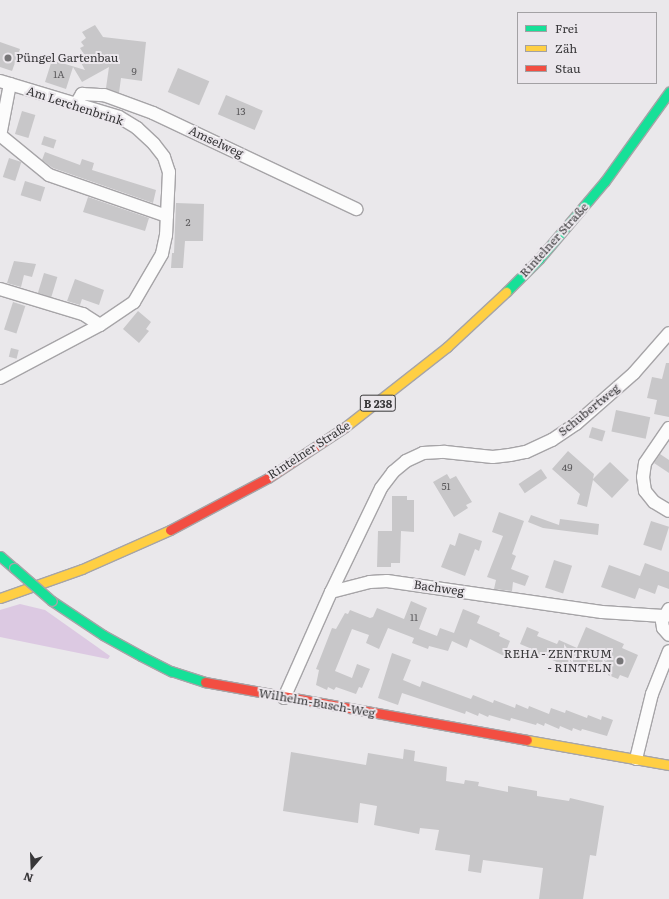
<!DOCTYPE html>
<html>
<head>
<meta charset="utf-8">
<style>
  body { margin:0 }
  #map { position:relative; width:669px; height:899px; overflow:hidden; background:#eae8eb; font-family:Literata,serif }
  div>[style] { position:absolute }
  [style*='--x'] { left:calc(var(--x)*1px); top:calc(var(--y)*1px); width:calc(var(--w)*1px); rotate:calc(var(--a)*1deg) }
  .green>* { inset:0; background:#dcc9e2 }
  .building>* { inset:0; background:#c8c7c9; transform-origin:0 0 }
  .roads { filter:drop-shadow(1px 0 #a6a4a7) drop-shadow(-1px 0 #a6a4a7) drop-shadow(0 1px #a6a4a7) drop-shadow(0 -1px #a6a4a7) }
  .street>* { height:12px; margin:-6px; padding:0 6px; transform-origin:6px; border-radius:6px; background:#fcfcfc }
  .fast>* { height:9px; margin:-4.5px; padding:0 4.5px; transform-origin:4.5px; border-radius:4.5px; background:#16e098 }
  .slow>* { height:9px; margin:-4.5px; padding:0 4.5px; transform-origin:4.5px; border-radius:4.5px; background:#ffcf43 }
  .jam>* { height:9px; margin:-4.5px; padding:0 4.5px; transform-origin:4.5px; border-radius:4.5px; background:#f24e42 }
  .bridges { filter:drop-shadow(1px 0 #a6a4a7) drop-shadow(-1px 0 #a6a4a7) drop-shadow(0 1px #a6a4a7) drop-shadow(0 -1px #a6a4a7) }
  .fast-bridge>* { height:9px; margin:-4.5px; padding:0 4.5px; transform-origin:4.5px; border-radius:4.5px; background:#16e098 }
  .dots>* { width:11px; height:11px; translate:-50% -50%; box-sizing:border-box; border:2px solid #ebe7ec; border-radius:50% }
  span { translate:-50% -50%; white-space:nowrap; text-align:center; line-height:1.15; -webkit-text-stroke:4px #ebe7ec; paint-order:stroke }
  .number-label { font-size:10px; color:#5c5b5d }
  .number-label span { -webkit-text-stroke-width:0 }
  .shield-label span { padding:1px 3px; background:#ebe7ec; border:1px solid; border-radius:3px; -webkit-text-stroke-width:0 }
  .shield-label { font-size:11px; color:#383739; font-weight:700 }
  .poi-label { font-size:12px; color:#383739 }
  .left { translate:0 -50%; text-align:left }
  .right { translate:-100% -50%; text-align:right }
  .street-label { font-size:12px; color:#383739 }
  .legend { position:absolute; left:517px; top:12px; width:140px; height:72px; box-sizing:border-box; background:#ebe7ec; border:1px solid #a3a1a4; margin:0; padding:5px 7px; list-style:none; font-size:12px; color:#383739 }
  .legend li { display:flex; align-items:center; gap:8px; height:20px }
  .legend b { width:20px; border:1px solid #a3a1a4 }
  .north { position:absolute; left:12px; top:847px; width:40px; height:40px; -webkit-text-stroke:3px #ebe7ec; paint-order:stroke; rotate:199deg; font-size:11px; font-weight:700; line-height:16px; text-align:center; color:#383739 }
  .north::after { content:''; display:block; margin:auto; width:14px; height:18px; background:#383739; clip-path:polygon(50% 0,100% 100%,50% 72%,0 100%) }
</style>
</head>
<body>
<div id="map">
  <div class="green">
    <i style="clip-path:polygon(20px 604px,45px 610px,110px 656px,108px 659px,0 637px,0 610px)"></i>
  </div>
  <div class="building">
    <i style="clip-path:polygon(95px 25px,103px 37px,146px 42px,142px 81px,121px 78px,119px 93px,106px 88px,109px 67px,82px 82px,73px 67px,66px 89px,45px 82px,52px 60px,85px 70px,79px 59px,85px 56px,80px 48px,84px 46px,81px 42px,86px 38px,82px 32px)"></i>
    <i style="clip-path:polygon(0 42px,20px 49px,12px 71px,0 67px)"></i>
    <i style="left:178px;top:68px;width:34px;height:26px;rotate:23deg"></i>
    <i style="left:226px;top:95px;width:40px;height:21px;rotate:23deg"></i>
    <i style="left:22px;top:111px;width:14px;height:24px;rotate:17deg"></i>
    <i style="left:44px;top:136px;width:13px;height:9px;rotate:18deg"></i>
    <i style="clip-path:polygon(45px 152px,80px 165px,82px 159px,94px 163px,92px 170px,156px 190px,153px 203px,53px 168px,42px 160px)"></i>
    <i style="left:9px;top:158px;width:13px;height:20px;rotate:18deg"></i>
    <i style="left:25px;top:181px;width:21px;height:15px;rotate:17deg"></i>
    <i style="clip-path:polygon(88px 197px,149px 218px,145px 231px,83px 212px)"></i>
    <i style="clip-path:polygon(176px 203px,204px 204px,203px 241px,185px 241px,183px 268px,171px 268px,172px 253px,174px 253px)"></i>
    <i style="clip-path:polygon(14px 261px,36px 264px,32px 277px,24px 275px,21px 287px,7px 283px)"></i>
    <i style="left:44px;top:273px;width:14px;height:21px;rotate:17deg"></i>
    <i style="clip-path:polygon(75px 279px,104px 290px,99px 305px,82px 299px,80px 305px,67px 301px)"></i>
    <i style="left:13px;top:302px;width:13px;height:29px;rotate:18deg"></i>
    <i style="clip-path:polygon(138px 311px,151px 322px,146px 329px,149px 331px,139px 343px,123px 329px)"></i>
    <i style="left:11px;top:348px;width:8px;height:9px;rotate:14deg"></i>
    <i style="clip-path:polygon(666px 363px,669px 363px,669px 417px,654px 414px,657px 400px,647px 398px,652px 377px,662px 379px)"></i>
    <i style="left:616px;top:410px;width:35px;height:22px;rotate:12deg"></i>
    <i style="left:592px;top:427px;width:14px;height:11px;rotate:17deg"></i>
    <i style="clip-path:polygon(568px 451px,594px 474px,593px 479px,610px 462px,629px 480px,612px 498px,593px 480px,587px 507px,577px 504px,580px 494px,552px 469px)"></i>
    <i style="clip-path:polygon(660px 454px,669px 460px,669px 473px,654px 463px)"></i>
    <i style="left:541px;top:469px;width:11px;height:27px;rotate:56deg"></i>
    <i style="clip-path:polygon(447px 474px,450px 479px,456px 476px,472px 502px,466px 505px,468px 508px,454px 517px,433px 482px)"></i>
    <i style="clip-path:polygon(392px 496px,407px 496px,407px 500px,414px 500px,414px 532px,401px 531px,400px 563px,391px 563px,391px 567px,377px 567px,378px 531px,392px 531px)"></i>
    <i style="clip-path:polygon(499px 512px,524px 521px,512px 554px,516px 556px,511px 569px,529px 576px,525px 586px,513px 582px,512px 591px,494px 589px,496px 580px,487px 577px,503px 536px,492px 532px)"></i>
    <i style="clip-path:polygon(531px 515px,559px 525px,560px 519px,599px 524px,598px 535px,543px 528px,528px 522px)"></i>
    <i style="left:651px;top:521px;width:19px;height:25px;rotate:18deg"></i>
    <i style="clip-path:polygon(459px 533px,482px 541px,479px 551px,475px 549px,465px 576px,441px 567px,450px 544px,455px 546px)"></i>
    <i style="left:554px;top:560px;width:19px;height:29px;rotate:18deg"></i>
    <i style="clip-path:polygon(645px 563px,669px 572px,669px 589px,658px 585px,655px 594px,639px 588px,635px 599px,601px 587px,609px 565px,640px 576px)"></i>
    <i style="clip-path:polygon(411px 601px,427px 608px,419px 629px,437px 636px,440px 628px,454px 633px,463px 609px,480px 616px,477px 623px,500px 633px,499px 636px,510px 641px,504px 656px,470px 639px,467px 648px,452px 641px,448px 651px,429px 646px,428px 649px,412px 643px,414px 638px,388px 628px,379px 649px,366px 643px,369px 635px,352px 629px,335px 671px,352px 678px,357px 664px,370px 669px,362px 688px,359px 687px,356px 694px,336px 687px,334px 690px,328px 687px,327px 690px,316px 685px,319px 670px,316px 669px,332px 628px,336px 629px,345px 613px,348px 614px,350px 610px,370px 618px,373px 617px,377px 608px,404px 619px)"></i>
    <i style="clip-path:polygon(527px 627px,539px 632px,537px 636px,557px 644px,559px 640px,577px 648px,586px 627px,624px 644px,622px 648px,638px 655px,628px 678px,620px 675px,618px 679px,608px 675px,610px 671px,588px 660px,583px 673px,531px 651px,532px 649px,520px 644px)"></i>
    <i style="clip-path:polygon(392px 653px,411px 660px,403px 680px,420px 687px,422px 681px,471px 699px,473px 695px,493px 703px,494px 700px,515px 708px,516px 704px,528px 709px,529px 706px,549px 714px,551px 708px,565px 713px,566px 710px,587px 718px,588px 715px,601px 720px,602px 716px,613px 720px,607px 736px,582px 729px,581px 731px,573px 728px,572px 731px,560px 726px,559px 729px,545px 723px,544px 726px,537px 723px,536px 725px,511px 718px,510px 721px,489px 715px,488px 717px,479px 713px,478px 716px,466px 711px,465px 714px,402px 693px,398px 705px,378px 698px)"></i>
    <i style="clip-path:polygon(404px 749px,415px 751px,414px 761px,447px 767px,446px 781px,464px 784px,465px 780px,479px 782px,478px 786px,508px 792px,508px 786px,537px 791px,537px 796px,569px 801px,570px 798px,604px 806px,596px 856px,590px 855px,583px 899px,539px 899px,543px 868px,483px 860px,481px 873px,468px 871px,470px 855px,435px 850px,439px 830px,420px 828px,419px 834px,374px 825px,377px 806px,360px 803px,358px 823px,283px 811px,291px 752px,366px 765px,368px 753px,403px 759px)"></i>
  </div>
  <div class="roads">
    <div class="street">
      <i style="--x:0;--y:81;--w:124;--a:16.8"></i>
      <i style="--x:119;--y:117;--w:21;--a:31"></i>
      <i style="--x:137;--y:128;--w:23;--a:43"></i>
      <i style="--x:154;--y:144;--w:16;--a:52"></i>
      <i style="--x:164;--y:157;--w:16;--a:72"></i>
      <i style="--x:169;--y:172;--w:63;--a:92.7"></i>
      <i style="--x:166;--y:235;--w:19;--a:102"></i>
      <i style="--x:162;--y:254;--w:56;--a:120.3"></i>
      <i style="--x:134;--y:302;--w:41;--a:145.9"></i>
      <i style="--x:100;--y:325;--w:113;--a:152.1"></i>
      <i style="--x:76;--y:104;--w:12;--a:-59"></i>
      <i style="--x:82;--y:94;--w:22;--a:3"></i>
      <i style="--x:104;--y:95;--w:52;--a:20.2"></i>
      <i style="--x:153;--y:113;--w:225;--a:25.3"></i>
      <i style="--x:0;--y:135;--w:63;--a:39.2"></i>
      <i style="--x:49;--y:175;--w:125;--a:19.2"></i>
      <i style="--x:0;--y:136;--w:53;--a:-79.1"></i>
      <i style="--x:0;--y:289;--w:87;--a:16.8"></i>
      <i style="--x:83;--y:314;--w:20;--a:33"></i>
      <i style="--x:669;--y:428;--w:42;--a:124.4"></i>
      <i style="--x:645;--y:463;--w:14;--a:98"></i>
      <i style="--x:643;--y:477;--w:14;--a:82"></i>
      <i style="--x:645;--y:491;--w:14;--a:51"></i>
      <i style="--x:654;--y:502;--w:17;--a:31"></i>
      <i style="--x:331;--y:592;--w:115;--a:-64.3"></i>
      <i style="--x:381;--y:488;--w:20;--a:-53"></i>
      <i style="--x:393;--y:472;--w:17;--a:-40"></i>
      <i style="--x:406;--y:461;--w:19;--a:-25"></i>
      <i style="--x:423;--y:453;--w:22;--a:-3"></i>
      <i style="--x:445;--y:452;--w:48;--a:5.9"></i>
      <i style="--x:493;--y:457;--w:17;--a:-7"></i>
      <i style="--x:510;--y:455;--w:16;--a:-11"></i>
      <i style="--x:526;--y:452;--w:29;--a:-25"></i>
      <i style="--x:552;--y:440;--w:29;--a:-34"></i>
      <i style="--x:576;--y:424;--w:77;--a:-41.3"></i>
      <i style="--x:634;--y:373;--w:53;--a:-48.8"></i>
      <i style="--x:669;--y:609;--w:14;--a:120"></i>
      <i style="--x:662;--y:621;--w:7;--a:82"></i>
      <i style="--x:663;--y:628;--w:9;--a:49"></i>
      <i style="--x:284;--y:698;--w:116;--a:-66.1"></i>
      <i style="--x:331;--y:592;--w:40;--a:-14.4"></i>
      <i style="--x:370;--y:582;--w:17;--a:-3"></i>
      <i style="--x:387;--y:581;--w:217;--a:8.2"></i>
      <i style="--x:602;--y:612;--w:61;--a:3.8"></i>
      <i style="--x:636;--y:759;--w:67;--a:-76.2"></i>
      <i style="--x:652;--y:694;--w:46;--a:-68.4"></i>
    </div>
    <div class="fast">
      <i style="--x:506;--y:292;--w:47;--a:-45"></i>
      <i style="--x:539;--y:259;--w:102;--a:-49.8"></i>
      <i style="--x:605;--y:181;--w:110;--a:-54.3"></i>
      <i style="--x:0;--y:556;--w:18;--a:41"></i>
      <i style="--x:52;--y:601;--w:61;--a:33.7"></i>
      <i style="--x:103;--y:635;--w:43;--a:28.9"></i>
      <i style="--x:141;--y:656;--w:34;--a:27"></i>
      <i style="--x:171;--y:671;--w:36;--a:18"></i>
    </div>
    <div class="slow">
      <i style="--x:345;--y:427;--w:130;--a:-38.1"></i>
      <i style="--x:447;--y:347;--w:81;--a:-43"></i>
      <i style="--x:0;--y:598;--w:87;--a:-19.5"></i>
      <i style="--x:82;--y:569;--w:96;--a:-23.9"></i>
      <i style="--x:527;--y:740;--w:144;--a:10"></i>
    </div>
    <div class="jam">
      <i style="--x:170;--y:530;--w:111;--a:-28"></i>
      <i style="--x:268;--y:478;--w:92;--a:-33.5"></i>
      <i style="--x:205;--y:682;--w:327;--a:10.2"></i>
    </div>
  </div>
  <div class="bridges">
    <div class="fast-bridge">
      <i style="--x:14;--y:568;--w:50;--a:41"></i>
    </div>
  </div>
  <div class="dots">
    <i style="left:8px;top:58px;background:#767577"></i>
    <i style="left:620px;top:661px;background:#767577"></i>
  </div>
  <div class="number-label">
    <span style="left:134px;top:71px">9</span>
    <span style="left:59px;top:74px">1A</span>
    <span style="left:241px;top:111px">13</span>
    <span style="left:188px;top:222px">2</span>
    <span style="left:567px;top:467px">49</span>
    <span style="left:446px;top:486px">51</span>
    <span style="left:414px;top:617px">11</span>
  </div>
  <div class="shield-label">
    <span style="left:378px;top:403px">B 238</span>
  </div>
  <div class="poi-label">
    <span class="left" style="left:16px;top:58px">Püngel Gartenbau</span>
    <span class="right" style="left:612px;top:661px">REHA - ZENTRUM<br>- RINTELN</span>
  </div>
  <div class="street-label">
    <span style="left:75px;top:106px;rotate:18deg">Am Lerchenbrink</span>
    <span style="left:216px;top:142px;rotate:25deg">Amselweg</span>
    <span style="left:554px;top:240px;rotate:-48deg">Rintelner Straße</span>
    <span style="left:589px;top:410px;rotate:-39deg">Schubertweg</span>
    <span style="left:309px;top:450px;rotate:-33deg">Rintelner Straße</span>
    <span style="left:439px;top:588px;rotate:8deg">Bachweg</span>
    <span style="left:317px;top:703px;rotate:10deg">Wilhelm-Busch-Weg</span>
  </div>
  <ul class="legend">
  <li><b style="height:5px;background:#16e098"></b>Frei</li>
  <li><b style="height:5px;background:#ffcf43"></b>Zäh</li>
  <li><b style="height:5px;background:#f24e42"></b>Stau</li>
  </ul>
  <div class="north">N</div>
</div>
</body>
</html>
